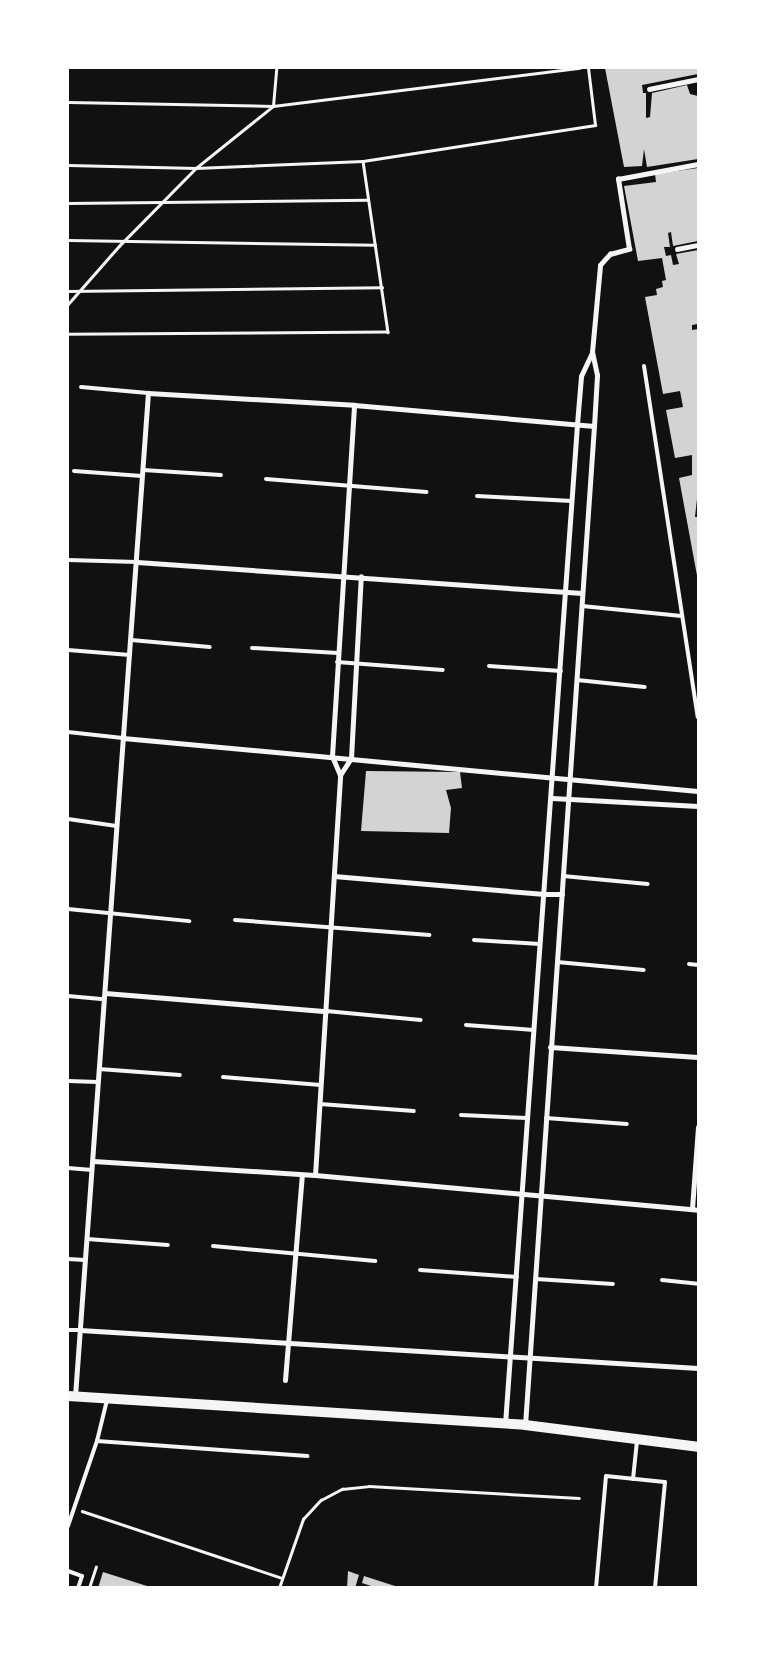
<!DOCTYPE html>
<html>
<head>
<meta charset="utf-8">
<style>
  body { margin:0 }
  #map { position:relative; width:766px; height:1655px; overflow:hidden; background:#111; font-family:"Source Serif 4",serif }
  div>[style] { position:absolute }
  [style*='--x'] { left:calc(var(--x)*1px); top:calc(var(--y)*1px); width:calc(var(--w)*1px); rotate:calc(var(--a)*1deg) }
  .building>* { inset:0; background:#d3d3d3 }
  .path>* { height:2.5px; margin:-1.25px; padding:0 1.25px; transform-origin:1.25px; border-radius:1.25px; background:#f5f5f5 }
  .service>* { height:4px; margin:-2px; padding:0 2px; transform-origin:2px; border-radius:2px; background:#f5f5f5 }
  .pedestrian>* { height:4.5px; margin:-2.25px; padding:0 2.25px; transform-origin:2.25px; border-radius:2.25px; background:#f5f5f5 }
  .minor>* { height:5px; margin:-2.5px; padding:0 2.5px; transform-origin:2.5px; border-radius:2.5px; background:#f5f5f5 }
  .secondary>* { height:10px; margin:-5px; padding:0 5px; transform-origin:5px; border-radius:5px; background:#f5f5f5 }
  span { translate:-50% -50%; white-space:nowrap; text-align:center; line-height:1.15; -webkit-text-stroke:5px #fff; paint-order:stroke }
  .frame { position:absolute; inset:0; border:69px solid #fff; pointer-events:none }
</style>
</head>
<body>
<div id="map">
  <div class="building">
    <i style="clip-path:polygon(605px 68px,698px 68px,698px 74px,642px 85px,643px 93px,646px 93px,646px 118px,650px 117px,652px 93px,687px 85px,690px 94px,698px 96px,698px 159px,647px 167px,644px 149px,642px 166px,624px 167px)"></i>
    <i style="clip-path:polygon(698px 168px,698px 241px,673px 246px,671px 232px,668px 233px,670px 247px,664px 247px,666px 256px,671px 255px,673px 265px,679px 264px,676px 254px,698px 250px,698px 324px,692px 325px,692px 330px,698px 329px,698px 490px,695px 517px,698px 517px,698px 581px,679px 478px,692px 475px,692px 455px,675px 458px,666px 410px,683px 407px,680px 391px,663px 394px,645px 297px,657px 295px,656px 289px,663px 287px,662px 281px,666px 280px,662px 258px,638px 261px,624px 186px,656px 182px,655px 174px)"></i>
    <i style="clip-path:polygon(366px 771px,460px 772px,462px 788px,446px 790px,451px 808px,449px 833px,361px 831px)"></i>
    <i style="clip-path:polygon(348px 1571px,359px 1575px,355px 1588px,347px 1588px)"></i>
    <i style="clip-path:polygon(103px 1572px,150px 1587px,150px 1588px,98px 1588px)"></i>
    <i style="clip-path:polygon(364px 1576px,398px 1587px,398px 1588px,377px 1588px,362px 1583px)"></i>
  </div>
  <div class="path">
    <i style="--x:68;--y:102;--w:205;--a:1.1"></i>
    <i style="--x:273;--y:106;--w:38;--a:-85"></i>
    <i style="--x:363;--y:161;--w:235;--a:-8.8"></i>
    <i style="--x:595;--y:125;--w:57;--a:-97"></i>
    <i style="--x:68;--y:165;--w:128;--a:1.3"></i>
    <i style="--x:196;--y:168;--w:167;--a:-2.4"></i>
    <i style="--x:363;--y:161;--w:173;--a:81.7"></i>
    <i style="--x:388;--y:332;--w:320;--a:179.6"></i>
    <i style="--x:68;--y:203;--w:300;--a:-0.6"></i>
    <i style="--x:68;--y:240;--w:307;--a:0.9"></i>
    <i style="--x:68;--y:291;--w:314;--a:-0.7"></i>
    <i style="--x:68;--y:304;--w:77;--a:-48.7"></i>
    <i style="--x:119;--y:246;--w:110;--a:-45.4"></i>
    <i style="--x:196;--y:168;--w:99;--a:-38.8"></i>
    <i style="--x:273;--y:106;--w:309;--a:-7.1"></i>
    <i style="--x:82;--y:1511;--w:211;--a:18.5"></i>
    <i style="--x:89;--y:1588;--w:22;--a:-72"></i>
    <i style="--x:279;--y:1588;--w:73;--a:-70.8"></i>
    <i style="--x:303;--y:1519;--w:26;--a:-47"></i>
    <i style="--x:321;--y:1500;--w:24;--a:-28"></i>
    <i style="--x:342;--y:1489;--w:27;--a:-6"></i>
    <i style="--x:369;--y:1486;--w:210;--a:3.3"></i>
  </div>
  <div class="service">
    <i style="--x:644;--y:366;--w:355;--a:81.3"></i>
    <i style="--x:81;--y:387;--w:67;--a:5.1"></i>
    <i style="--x:143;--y:470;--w:78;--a:3.7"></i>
    <i style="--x:74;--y:471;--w:68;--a:4.2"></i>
    <i style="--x:266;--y:479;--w:161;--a:4.6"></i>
    <i style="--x:477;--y:496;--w:95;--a:3"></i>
    <i style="--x:68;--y:560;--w:69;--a:1.7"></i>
    <i style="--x:582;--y:606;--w:100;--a:5.7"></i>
    <i style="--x:131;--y:640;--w:79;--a:5.1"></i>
    <i style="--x:252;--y:648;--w:86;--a:3.3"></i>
    <i style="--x:68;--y:650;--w:62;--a:4.6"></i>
    <i style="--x:337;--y:662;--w:106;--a:4.3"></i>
    <i style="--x:489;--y:666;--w:72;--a:4"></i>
    <i style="--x:577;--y:680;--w:68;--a:5.9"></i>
    <i style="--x:68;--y:732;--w:55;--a:6.2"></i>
    <i style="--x:68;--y:819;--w:49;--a:8.1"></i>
    <i style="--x:563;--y:876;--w:85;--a:5.4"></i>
    <i style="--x:68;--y:909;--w:122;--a:5.7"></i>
    <i style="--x:235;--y:920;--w:195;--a:4.4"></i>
    <i style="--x:474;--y:940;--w:66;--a:3.5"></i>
    <i style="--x:557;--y:962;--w:87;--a:5.3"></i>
    <i style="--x:689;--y:964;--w:9;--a:6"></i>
    <i style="--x:68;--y:996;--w:36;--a:5"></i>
    <i style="--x:326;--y:1011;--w:95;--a:5.4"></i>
    <i style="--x:466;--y:1025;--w:68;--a:4.2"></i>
    <i style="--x:99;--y:1069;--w:81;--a:4.2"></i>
    <i style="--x:223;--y:1077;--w:98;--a:4.7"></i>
    <i style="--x:68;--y:1081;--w:30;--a:2"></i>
    <i style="--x:320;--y:1104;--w:94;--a:4.3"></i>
    <i style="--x:461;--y:1115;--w:66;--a:2.6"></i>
    <i style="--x:546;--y:1118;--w:81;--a:4.2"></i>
    <i style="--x:68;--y:1168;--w:24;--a:5"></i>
    <i style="--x:87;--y:1239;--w:81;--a:4.2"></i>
    <i style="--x:213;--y:1246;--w:163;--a:5.3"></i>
    <i style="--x:68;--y:1259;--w:17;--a:3"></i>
    <i style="--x:420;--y:1270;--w:97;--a:4.1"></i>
    <i style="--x:536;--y:1279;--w:77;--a:3.7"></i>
    <i style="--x:662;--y:1280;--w:36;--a:6"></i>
    <i style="--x:68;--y:1330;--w:12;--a:0"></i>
    <i style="--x:97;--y:1441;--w:42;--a:-76.3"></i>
    <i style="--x:633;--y:1479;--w:38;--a:-84"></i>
    <i style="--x:68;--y:1526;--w:90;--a:-71.2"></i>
    <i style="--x:97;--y:1441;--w:211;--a:4.1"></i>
    <i style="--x:68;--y:1571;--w:15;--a:20"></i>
    <i style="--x:82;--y:1576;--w:13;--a:108"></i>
    <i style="--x:596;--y:1588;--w:112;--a:-84.9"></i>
    <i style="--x:606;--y:1476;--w:59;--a:5.8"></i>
    <i style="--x:665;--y:1482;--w:106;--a:95.4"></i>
  </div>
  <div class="pedestrian">
    <i style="--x:649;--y:89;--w:50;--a:-11.5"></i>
    <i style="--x:677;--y:249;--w:21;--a:-11"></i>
    <i style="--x:600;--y:265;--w:15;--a:-48"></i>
    <i style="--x:610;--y:254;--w:20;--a:-15"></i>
    <i style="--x:629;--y:249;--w:71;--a:-98.9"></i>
    <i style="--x:618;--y:179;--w:81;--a:-10.6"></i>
    <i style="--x:334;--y:876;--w:211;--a:4.9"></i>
  </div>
  <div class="minor">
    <i style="--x:137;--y:562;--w:446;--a:4"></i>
    <i style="--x:123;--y:738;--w:577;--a:5.27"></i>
    <i style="--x:340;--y:775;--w:20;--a:-57"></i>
    <i style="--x:351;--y:758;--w:182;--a:-86.9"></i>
    <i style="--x:552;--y:798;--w:146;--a:3.1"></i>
    <i style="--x:544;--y:894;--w:18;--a:0"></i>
    <i style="--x:105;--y:993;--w:222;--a:4.7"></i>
    <i style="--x:550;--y:1047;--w:148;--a:3.9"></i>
    <i style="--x:698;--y:1127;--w:82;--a:94.2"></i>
    <i style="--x:692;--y:1209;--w:6;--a:9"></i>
    <i style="--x:93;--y:1161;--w:222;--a:3.6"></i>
    <i style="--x:315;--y:1175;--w:379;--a:5.2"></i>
    <i style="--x:315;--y:1175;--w:401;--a:-86.4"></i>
    <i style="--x:340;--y:775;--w:21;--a:-113"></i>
    <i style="--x:332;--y:756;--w:352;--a:-86.4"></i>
    <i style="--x:80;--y:1330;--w:619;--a:3.52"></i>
    <i style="--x:285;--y:1380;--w:206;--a:-85.3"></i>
    <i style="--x:75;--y:1396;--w:1006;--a:-85.84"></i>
    <i style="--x:148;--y:393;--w:206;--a:3.3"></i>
    <i style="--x:354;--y:405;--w:241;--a:5"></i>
    <i style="--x:505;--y:1424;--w:1003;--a:-85.88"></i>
    <i style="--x:577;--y:424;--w:48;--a:-85.2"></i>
    <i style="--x:581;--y:376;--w:26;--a:-65"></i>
    <i style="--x:592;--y:352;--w:87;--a:-84.7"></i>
    <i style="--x:525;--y:1425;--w:1001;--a:-86.05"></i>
    <i style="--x:594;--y:426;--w:51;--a:-86.6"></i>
    <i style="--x:597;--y:375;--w:24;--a:-102"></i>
  </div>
  <div class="secondary">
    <i style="--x:68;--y:1396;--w:458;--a:3.6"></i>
    <i style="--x:525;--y:1425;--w:174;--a:7.2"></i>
  </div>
  <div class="frame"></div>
</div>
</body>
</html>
